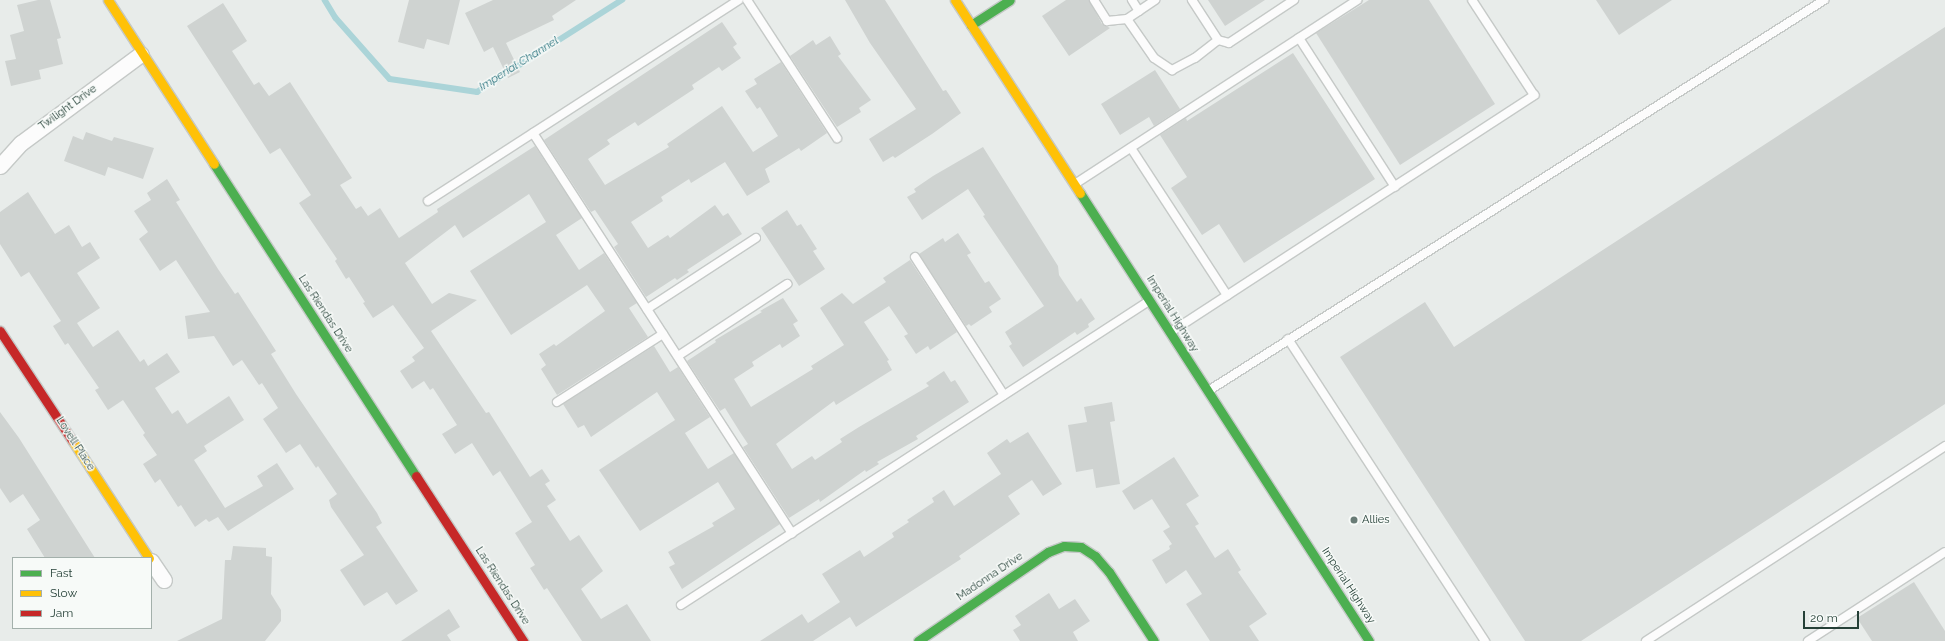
<!DOCTYPE html>
<html>
<head>
<meta charset="utf-8">
<style>
  body { margin:0 }
  #map { position:relative; width:1945px; height:641px; overflow:hidden; background:#e8ecea; font-family:Raleway,sans-serif }
  div>[style] { position:absolute }
  [style*='--x'] { left:calc(var(--x)*1px); top:calc(var(--y)*1px); width:calc(var(--w)*1px); rotate:calc(var(--a)*1deg) }
  .stream>* { height:5.5px; margin:-2.75px; padding:0 2.75px; transform-origin:2.75px; border-radius:2.75px; background:#abd4d8 }
  .building>* { inset:0; background:#cfd3d1 }
  .roads { filter:drop-shadow(1px 0 #c5c9c7) drop-shadow(-1px 0 #c5c9c7) drop-shadow(0 1px #c5c9c7) drop-shadow(0 -1px #c5c9c7) }
  .lane>* { height:8px; margin:-4px; padding:0 4px; transform-origin:4px; border-radius:4px; background:#fcfcfc }
  .street>* { height:15px; margin:-7.5px; padding:0 7.5px; transform-origin:7.5px; border-radius:7.5px; background:#fcfcfc }
  .fast>* { height:9px; margin:-4.5px; padding:0 4.5px; transform-origin:4.5px; border-radius:4.5px; background:#4caf50 }
  .slow>* { height:9px; margin:-4.5px; padding:0 4.5px; transform-origin:4.5px; border-radius:4.5px; background:#ffc107 }
  .jam>* { height:9px; margin:-4.5px; padding:0 4.5px; transform-origin:4.5px; border-radius:4.5px; background:#c62828 }
  .dots>* { width:11px; height:11px; translate:-50% -50%; box-sizing:border-box; border:2px solid #f7faf8; border-radius:50% }
  span { translate:-50% -50%; white-space:nowrap; text-align:center; line-height:1.15; -webkit-text-stroke:3px #f7faf8; paint-order:stroke }
  .street-label { font-size:11px; color:#254037 }
  .poi-label { font-size:11px; color:#254037 }
  .left { translate:0 -50%; text-align:left }
  .water-label { font-size:12px; color:#226e79; font-style:italic }
  .legend { position:absolute; left:12px; top:557px; width:140px; height:72px; box-sizing:border-box; background:#f7faf8; border:1px solid #a3b0ab; margin:0; padding:5px 7px; list-style:none; font-size:12px; color:#254037 }
  .legend li { display:flex; align-items:center; gap:8px; height:20px }
  .legend b { width:20px; border:1px solid #a3b0ab }
  .scale { position:absolute; left:1803px; top:611px; width:56px; height:18px; box-sizing:border-box; border:2px solid #254037; border-top:0; padding-left:5px; font-size:12px; line-height:14px; white-space:nowrap; color:#254037; -webkit-text-stroke:3px #f7faf8; paint-order:stroke }
</style>
</head>
<body>
<div id="map">
  <div class="stream">
    <i style="--x:325;--y:0;--w:21;--a:59"></i>
    <i style="--x:336;--y:18;--w:81;--a:48.5"></i>
    <i style="--x:390;--y:79;--w:88;--a:8.5"></i>
    <i style="--x:477;--y:92;--w:172;--a:-32.4"></i>
  </div>
  <div class="building">
    <i style="clip-path:polygon(38px 0,50px 0,61px 38px,57px 39px,63px 64px,39px 70px,41px 79px,11px 86px,5px 61px,16px 59px,10px 35px,24px 31px,17px 5px)"></i>
    <i style="clip-path:polygon(409px 0,460px 0,449px 45px,427px 39px,424px 49px,398px 42px)"></i>
    <i style="clip-path:polygon(493px 0,576px 0,552px 16px,554px 20px,506px 43px,520px 72px,508px 78px,493px 47px,484px 52px,465px 13px)"></i>
    <i style="clip-path:polygon(845px 0,885px 0,943px 91px,946px 90px,961px 113px,932px 134px,895px 158px,893px 156px,883px 162px,869px 139px,916px 109px,870px 43px)"></i>
    <i style="clip-path:polygon(1066px 0,1089px 0,1102px 24px,1110px 28px,1069px 56px,1042px 16px)"></i>
    <i style="clip-path:polygon(1208px 0,1265px 0,1225px 26px)"></i>
    <i style="clip-path:polygon(1369px 0,1429px 0,1495px 104px,1400px 165px,1316px 33px)"></i>
    <i style="clip-path:polygon(1596px 0,1672px 0,1619px 35px)"></i>
    <i style="clip-path:polygon(223px 3px,247px 41px,232px 51px,254px 85px,259px 82px,269px 96px,290px 82px,352px 178px,340px 185px,356px 209px,361px 206px,368px 216px,380px 208px,399px 238px,438px 212px,437px 209px,535px 146px,582px 218px,556px 235px,579px 270px,604px 253px,637px 303px,629px 308px,648px 337px,557px 395px,541px 369px,546px 365px,539px 354px,554px 344px,556px 346px,605px 311px,587px 285px,511px 335px,470px 271px,546px 222px,529px 194px,463px 238px,455px 225px,405px 263px,432px 304px,449px 293px,477px 300px,431px 331px,486px 413px,489px 412px,530px 477px,542px 469px,550px 481px,545px 484px,556px 500px,547px 506px,570px 541px,579px 535px,603px 571px,581px 589px,601px 619px,627px 604px,651px 641px,582px 641px,547px 588px,544px 590px,530px 568px,535px 565px,515px 533px,532px 522px,500px 471px,493px 476px,472px 443px,455px 454px,442px 434px,457px 425px,433px 388px,430px 390px,424px 381px,412px 389px,400px 371px,415px 361px,412px 357px,424px 348px,393px 305px,373px 318px,363px 303px,365px 302px,349px 277px,346px 279px,335px 261px,337px 259px,299px 203px,311px 195px,280px 148px,270px 154px,187px 26px)"></i>
    <i style="clip-path:polygon(722px 22px,737px 44px,733px 47px,741px 58px,722px 71px,719px 67px,692px 85px,694px 89px,638px 126px,635px 122px,607px 140px,610px 144px,588px 159px,605px 185px,669px 147px,667px 144px,722px 106px,753px 152px,778px 136px,760px 107px,757px 109px,745px 91px,757px 84px,754px 79px,781px 62px,827px 133px,801px 151px,799px 148px,765px 169px,770px 182px,747px 196px,725px 162px,691px 183px,689px 179px,661px 197px,663px 201px,631px 222px,648px 248px,668px 235px,670px 238px,715px 205px,723px 216px,728px 213px,742px 234px,687px 270px,689px 272px,677px 280px,675px 278px,646px 297px,614px 247px,618px 244px,595px 210px,591px 212px,544px 140px)"></i>
    <i style="clip-path:polygon(1945px 27px,1945px 404px,1581px 641px,1525px 641px,1340px 357px,1425px 302px,1454px 347px)"></i>
    <i style="clip-path:polygon(830px 36px,841px 54px,838px 56px,871px 100px,859px 108px,861px 112px,837px 127px,790px 56px,813px 40px,816px 45px)"></i>
    <i style="clip-path:polygon(1293px 53px,1375px 179px,1244px 263px,1219px 224px,1202px 235px,1171px 188px,1187px 177px,1160px 135px,1186px 118px,1187px 121px)"></i>
    <i style="clip-path:polygon(1155px 70px,1180px 109px,1154px 126px,1149px 117px,1120px 135px,1101px 104px)"></i>
    <i style="clip-path:polygon(86px 132px,112px 141px,114px 137px,154px 148px,143px 179px,108px 167px,105px 176px,64px 161px,73px 136px,83px 140px)"></i>
    <i style="clip-path:polygon(983px 147px,1058px 266px,1059px 275px,1077px 302px,1081px 298px,1095px 319px,1088px 324px,1089px 327px,1077px 335px,1075px 332px,1023px 367px,1009px 346px,1012px 344px,1005px 332px,1044px 306px,983px 216px,985px 215px,968px 189px,922px 220px,907px 197px,916px 192px,914px 189px,933px 176px)"></i>
    <i style="clip-path:polygon(167px 179px,180px 200px,176px 202px,218px 269px,235px 294px,238px 292px,276px 351px,271px 354px,296px 394px,377px 513px,382px 523px,376px 527px,418px 591px,396px 605px,387px 592px,364px 606px,340px 570px,364px 555px,331px 507px,329px 500px,337px 494px,318px 466px,316px 468px,300px 444px,286px 453px,263px 419px,278px 408px,262px 383px,259px 385px,242px 360px,233px 366px,214px 336px,188px 339px,185px 316px,210px 312px,176px 260px,160px 271px,139px 239px,148px 232px,134px 211px,151px 200px,147px 193px)"></i>
    <i style="clip-path:polygon(28px 192px,55px 234px,69px 225px,82px 247px,90px 242px,100px 258px,77px 273px,100px 308px,77px 323px,93px 347px,118px 330px,140px 362px,144px 359px,148px 366px,167px 353px,180px 372px,155px 388px,172px 414px,178px 410px,187px 424px,229px 396px,244px 420px,204px 446px,207px 451px,194px 460px,225px 508px,263px 486px,257px 476px,277px 463px,294px 489px,228px 531px,218px 517px,209px 522px,206px 519px,195px 527px,181px 505px,178px 507px,160px 479px,155px 483px,143px 464px,157px 455px,143px 435px,145px 433px,123px 400px,108px 410px,95px 390px,99px 388px,68px 343px,65px 345px,53px 326px,61px 321px,29px 272px,21px 277px,0 244px,0 212px)"></i>
    <i style="clip-path:polygon(787px 210px,797px 226px,801px 224px,817px 249px,813px 251px,825px 269px,799px 286px,761px 228px)"></i>
    <i style="clip-path:polygon(958px 233px,971px 253px,967px 255px,985px 283px,989px 281px,1001px 299px,989px 307px,992px 312px,971px 326px,969px 324px,966px 326px,919px 254px,943px 238px,945px 242px)"></i>
    <i style="clip-path:polygon(910px 260px,957px 332px,930px 350px,928px 346px,916px 354px,904px 336px,908px 334px,889px 306px,864px 322px,889px 360px,887px 361px,892px 370px,836px 405px,834px 401px,776px 444px,792px 469px,812px 456px,815px 460px,842px 442px,840px 439px,859px 427px,929px 386px,926px 383px,944px 371px,951px 382px,955px 380px,969px 402px,916px 436px,918px 439px,877px 462px,879px 464px,866px 472px,865px 470px,820px 502px,819px 499px,789px 518px,743px 447px,748px 444px,740px 432px,725px 408px,720px 411px,687px 361px,716px 342px,715px 340px,762px 312px,760px 311px,783px 298px,798px 321px,793px 324px,800px 336px,782px 348px,780px 344px,752px 362px,754px 366px,734px 379px,751px 407px,813px 369px,811px 366px,844px 345px,820px 308px,842px 293px,853px 304px,886px 282px,883px 278px)"></i>
    <i style="clip-path:polygon(654px 346px,670px 372px,678px 367px,710px 417px,685px 433px,708px 469px,734px 453px,780px 524px,682px 589px,669px 567px,675px 564px,668px 552px,714px 526px,712px 523px,735px 509px,718px 482px,640px 531px,599px 470px,675px 420px,657px 392px,591px 437px,584px 425px,578px 428px,563px 404px)"></i>
    <i style="clip-path:polygon(1112px 402px,1115px 421px,1110px 422px,1120px 484px,1096px 488px,1093px 469px,1076px 472px,1068px 425px,1087px 422px,1084px 407px)"></i>
    <i style="clip-path:polygon(0 412px,19px 438px,95px 558px,45px 558px,27px 529px,40px 520px,23px 494px,10px 503px,0 488px)"></i>
    <i style="clip-path:polygon(1028px 432px,1062px 484px,1043px 496px,1032px 480px,1008px 496px,1020px 514px,959px 556px,961px 559px,856px 627px,850px 617px,813px 641px,760px 641px,802px 614px,808px 623px,840px 602px,822px 574px,860px 550px,864px 557px,894px 537px,892px 533px,909px 522px,907px 520px,934px 502px,932px 498px,944px 490px,954px 506px,1001px 474px,987px 453px,1007px 439px,1010px 443px)"></i>
    <i style="clip-path:polygon(1174px 457px,1199px 496px,1186px 504px,1199px 524px,1195px 526px,1215px 558px,1228px 549px,1241px 570px,1238px 572px,1267px 614px,1249px 626px,1259px 641px,1210px 641px,1186px 604px,1202px 594px,1186px 570px,1166px 584px,1152px 560px,1170px 549px,1169px 546px,1172px 544px,1163px 531px,1170px 527px,1152px 499px,1134px 510px,1122px 491px)"></i>
    <i style="clip-path:polygon(233px 546px,266px 548px,266px 556px,272px 557px,271px 594px,281px 610px,281px 621px,265px 641px,177px 641px,222px 619px,225px 560px,231px 560px)"></i>
    <i style="clip-path:polygon(1914px 582px,1945px 631px,1945px 641px,1872px 641px,1857px 618px)"></i>
    <i style="clip-path:polygon(1049px 593px,1059px 609px,1075px 599px,1090px 621px,1073px 632px,1078px 641px,1020px 641px,1013px 630px,1021px 625px,1015px 616px)"></i>
    <i style="clip-path:polygon(449px 609px,460px 627px,447px 635px,451px 641px,401px 641px)"></i>
  </div>
  <div class="roads">
    <div class="lane">
      <i style="--x:747;--y:0;--w:165;--a:56.9"></i>
      <i style="--x:1094;--y:0;--w:25;--a:58"></i>
      <i style="--x:1107;--y:21;--w:20;--a:-6"></i>
      <i style="--x:1127;--y:19;--w:34;--a:-34"></i>
      <i style="--x:1132;--y:0;--w:13;--a:58"></i>
      <i style="--x:1192;--y:0;--w:48;--a:57"></i>
      <i style="--x:1218;--y:40;--w:11;--a:15"></i>
      <i style="--x:1229;--y:43;--w:78;--a:-33.5"></i>
      <i style="--x:1127;--y:19;--w:47;--a:55.3"></i>
      <i style="--x:1154;--y:58;--w:22;--a:34"></i>
      <i style="--x:1172;--y:70;--w:26;--a:-28"></i>
      <i style="--x:1195;--y:58;--w:29;--a:-38"></i>
      <i style="--x:1299;--y:38;--w:177;--a:57.2"></i>
      <i style="--x:533;--y:133;--w:477;--a:57.1"></i>
      <i style="--x:1131;--y:148;--w:176;--a:56.9"></i>
      <i style="--x:1075;--y:184;--w:337;--a:-33.1"></i>
      <i style="--x:428;--y:201;--w:370;--a:-32.9"></i>
      <i style="--x:915;--y:257;--w:164;--a:57.2"></i>
      <i style="--x:647;--y:309;--w:130;--a:-33.1"></i>
      <i style="--x:1171;--y:332;--w:434;--a:-33.1"></i>
      <i style="--x:1534;--y:95;--w:113;--a:-123.1"></i>
      <i style="--x:1288;--y:339;--w:361;--a:56.9"></i>
      <i style="--x:678;--y:356;--w:131;--a:-33.4"></i>
      <i style="--x:1208;--y:391;--w:730;--a:-32.4"></i>
      <i style="--x:557;--y:402;--w:126;--a:-32.7"></i>
      <i style="--x:681;--y:605;--w:558;--a:-33.01"></i>
      <i style="--x:1646;--y:641;--w:357;--a:-33.1"></i>
      <i style="--x:1808;--y:641;--w:163;--a:-33"></i>
    </div>
    <div class="street">
      <i style="--x:0;--y:166;--w:31;--a:-48"></i>
      <i style="--x:21;--y:143;--w:149;--a:-36.6"></i>
      <i style="--x:151;--y:561;--w:23;--a:56"></i>
    </div>
    <div class="fast">
      <i style="--x:971;--y:25;--w:46;--a:-32.7"></i>
      <i style="--x:214;--y:164;--w:372;--a:57.1"></i>
      <i style="--x:1080;--y:193;--w:533;--a:57.17"></i>
      <i style="--x:918;--y:641;--w:158;--a:-34.4"></i>
      <i style="--x:1048;--y:552;--w:17;--a:-21"></i>
      <i style="--x:1064;--y:546;--w:17;--a:3"></i>
      <i style="--x:1081;--y:547;--w:17;--a:33"></i>
      <i style="--x:1095;--y:556;--w:21;--a:49"></i>
      <i style="--x:1109;--y:572;--w:82;--a:56.9"></i>
    </div>
    <div class="slow">
      <i style="--x:108;--y:0;--w:195;--a:57.1"></i>
      <i style="--x:955;--y:0;--w:230;--a:57.1"></i>
      <i style="--x:72;--y:440;--w:141;--a:56.9"></i>
    </div>
    <div class="jam">
      <i style="--x:0;--y:331;--w:131;--a:56.6"></i>
      <i style="--x:416;--y:476;--w:197;--a:57"></i>
    </div>
  </div>
  <div class="dots">
    <i style="left:1354px;top:520px;background:#697c76"></i>
  </div>
  <div class="street-label">
    <span style="left:68px;top:108px;rotate:-36deg">Twilight Drive</span>
    <span style="left:325px;top:314px;rotate:57deg">Las Riendas Drive</span>
    <span style="left:1172px;top:314px;rotate:58deg">Imperial Highway</span>
    <span style="left:75px;top:444px;rotate:57deg">Lovell Place</span>
    <span style="left:990px;top:577px;rotate:-34deg">Madonna Drive</span>
    <span style="left:502px;top:586px;rotate:57deg">Las Riendas Drive</span>
    <span style="left:1348px;top:586px;rotate:57deg">Imperial Highway</span>
  </div>
  <div class="poi-label">
    <span class="left" style="left:1362px;top:520px">Allies</span>
  </div>
  <div class="water-label">
    <span style="left:519px;top:64px;rotate:-32deg">Imperial Channel</span>
  </div>
  <ul class="legend">
  <li><b style="height:5px;background:#4caf50"></b>Fast</li>
  <li><b style="height:5px;background:#ffc107"></b>Slow</li>
  <li><b style="height:5px;background:#c62828"></b>Jam</li>
  </ul>
  <div class="scale">20 m</div>
</div>
</body>
</html>
